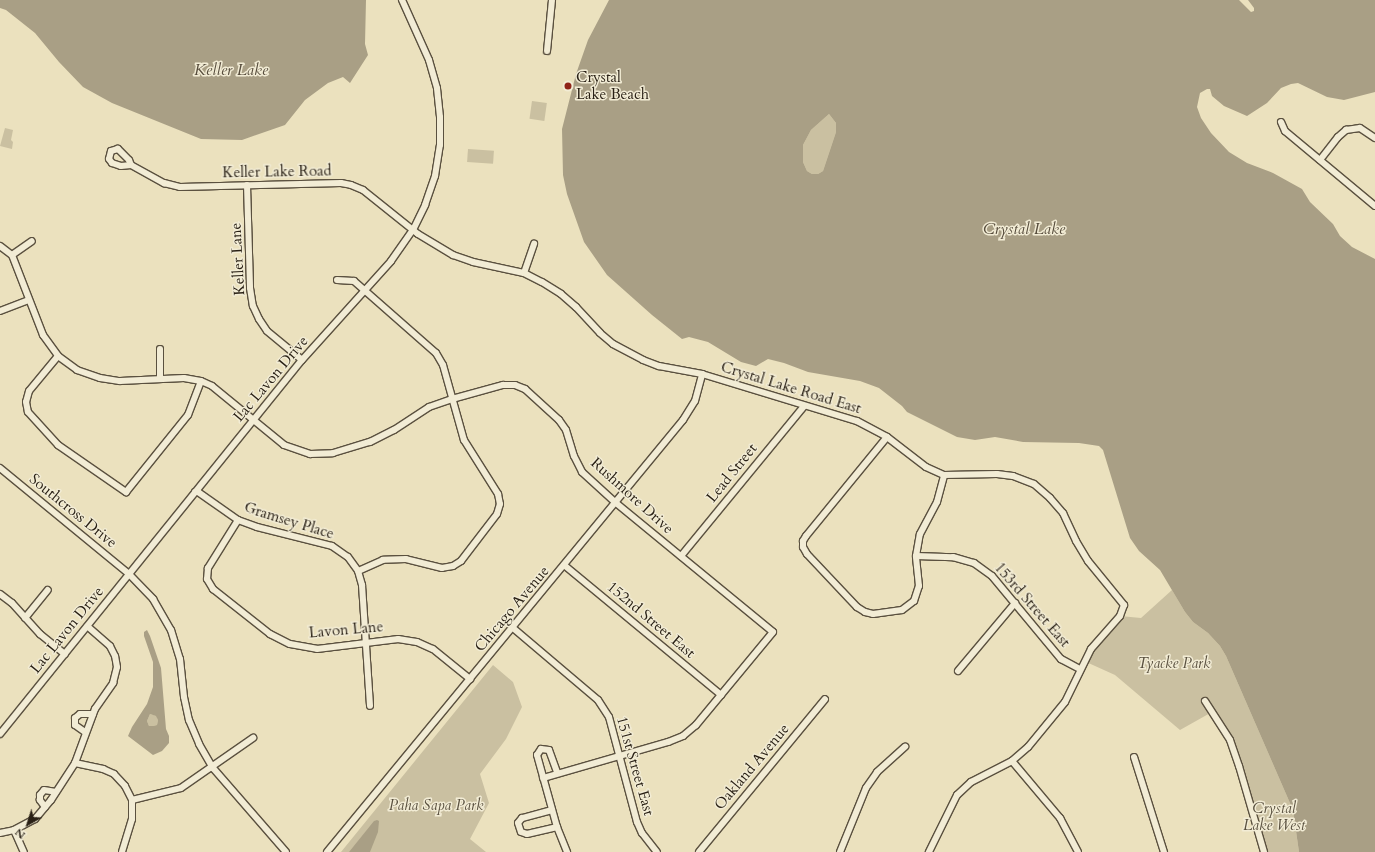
<!DOCTYPE html>
<html>
<head>
<meta charset="utf-8">
<style>
  body { margin:0 }
  #map { position:relative; width:1375px; height:852px; overflow:hidden; background:#ebe1be; font-family:Cardo,serif }
  div>[style] { position:absolute }
  [style*='--x'] { left:calc(var(--x)*1px); top:calc(var(--y)*1px); width:calc(var(--w)*1px); rotate:calc(var(--a)*1deg) }
  .green>* { inset:0; background:#cac0a1; transform-origin:0 0 }
  .water>* { inset:0; background:#a99f85 }
  .roads { filter:drop-shadow(1px 0 #5a503f) drop-shadow(-1px 0 #5a503f) drop-shadow(0 1px #5a503f) drop-shadow(0 -1px #5a503f) }
  .minor>* { height:6px; margin:-3px; padding:0 3px; transform-origin:3px; border-radius:3px; background:#f2ecd5 }
  .dots>* { width:11px; height:11px; translate:-50% -50%; box-sizing:border-box; border:2px solid #f2ecd5; border-radius:50% }
  span { translate:-50% -50%; white-space:nowrap; text-align:center; line-height:1.15; -webkit-text-stroke:3px #f2ecd5; paint-order:stroke }
  .poi-label { font-size:15px; color:#292015 }
  .left { translate:0 -50%; text-align:left }
  .street-label { font-size:15px; color:#292015 }
  .park-label { font-size:15px; color:#59503f; font-style:italic }
  .water-label { font-size:16px; color:#564c3c; font-style:italic }
  .north { position:absolute; left:8px; top:804px; width:40px; height:40px; -webkit-text-stroke:3px #f2ecd5; paint-order:stroke; rotate:219deg; font-size:11px; font-weight:700; line-height:16px; text-align:center; color:#292015 }
  .north::after { content:''; display:block; margin:auto; width:14px; height:18px; background:#292015; clip-path:polygon(50% 0,100% 100%,50% 72%,0 100%) }
</style>
</head>
<body>
<div id="map">
  <div class="green">
    <i style="left:532px;top:101px;width:15px;height:18px;rotate:8deg"></i>
    <i style="clip-path:polygon(829px 114px,836px 123px,836px 132px,823px 171px,818px 174px,812px 174px,807px 171px,803px 162px,803px 145px,811px 130px)"></i>
    <i style="clip-path:polygon(5px 128px,13px 130px,11px 140px,13px 142px,12px 149px,0 146px)"></i>
    <i style="left:468px;top:149px;width:26px;height:13px;rotate:4deg"></i>
    <i style="clip-path:polygon(1172px 590px,1185px 612px,1193px 622px,1208px 633px,1220px 646px,1226px 656px,1293px 810px,1299px 852px,1264px 852px,1230px 740px,1212px 712px,1180px 730px,1115px 675px,1084px 661px,1120px 616px,1141px 618px)"></i>
    <i style="clip-path:polygon(493px 665px,513px 682px,522px 707px,506px 739px,480px 774px,489px 803px,470px 839px,486px 852px,341px 852px)"></i>
    <i style="clip-path:polygon(150px 714px,157px 716px,158px 720px,157px 725px,153px 726px,149px 726px,147px 721px)"></i>
  </div>
  <div class="water">
    <i style="clip-path:polygon(0 0,366px 0,365px 44px,368px 55px,350px 83px,343px 77px,328px 83px,305px 100px,285px 125px,242px 140px,201px 139px,112px 103px,83px 87px,59px 62px,35px 33px,6px 10px,0 8px)"></i>
    <i style="clip-path:polygon(evenodd,609px 0,1239px 0,1251px 12px,1254px 11px,1254px 8px,1248px 0,1375px 0,1375px 92px,1344px 100px,1327px 97px,1298px 83px,1291px 84px,1281px 88px,1267px 103px,1247px 116px,1224px 106px,1212px 96px,1210px 89px,1207px 89px,1200px 93px,1197px 107px,1201px 118px,1211px 133px,1229px 152px,1247px 163px,1273px 173px,1302px 189px,1310px 202px,1333px 224px,1340px 236px,1352px 247px,1375px 259px,1375px 852px,1299px 852px,1293px 810px,1226px 656px,1220px 646px,1208px 633px,1193px 622px,1185px 612px,1160px 570px,1139px 551px,1130px 538px,1103px 450px,1099px 446px,1079px 443px,1023px 442px,995px 437px,975px 440px,957px 437px,907px 412px,902px 406px,879px 388px,860px 381px,808px 372px,784px 363px,768px 359px,756px 366px,741px 362px,708px 342px,689px 337px,682px 339px,652px 315px,607px 275px,584px 242px,567px 194px,563px 175px,562px 129px,576px 74px,588px 40px,609px 0,829px 114px,836px 123px,836px 132px,823px 171px,818px 174px,812px 174px,807px 171px,803px 162px,803px 145px,811px 130px,829px 114px)"></i>
    <i style="clip-path:polygon(evenodd,147px 630px,150px 636px,161px 668px,166px 729px,169px 736px,169px 743px,162px 751px,153px 755px,128px 736px,132px 727px,147px 704px,153px 687px,153px 662px,144px 636px,144px 632px,147px 630px,150px 714px,156px 716px,158px 720px,157px 725px,153px 726px,149px 726px,147px 721px,150px 714px)"></i>
    <i style="clip-path:polygon(377px 820px,379px 821px,378px 832px,370px 852px,349px 852px,374px 821px)"></i>
  </div>
  <div class="roads">
    <div class="minor">
      <i style="--x:547;--y:51;--w:51;--a:-84.4"></i>
      <i style="--x:1281;--y:122;--w:10;--a:66"></i>
      <i style="--x:1285;--y:131;--w:117;--a:39.8"></i>
      <i style="--x:1320;--y:160;--w:29;--a:-52"></i>
      <i style="--x:1338;--y:137;--w:11;--a:-41"></i>
      <i style="--x:1346;--y:130;--w:14;--a:-8"></i>
      <i style="--x:1360;--y:128;--w:18;--a:34"></i>
      <i style="--x:131;--y:165;--w:5;--a:-112"></i>
      <i style="--x:129;--y:160;--w:16;--a:-135"></i>
      <i style="--x:118;--y:149;--w:7;--a:164"></i>
      <i style="--x:111;--y:151;--w:8;--a:104"></i>
      <i style="--x:109;--y:159;--w:5;--a:53"></i>
      <i style="--x:112;--y:163;--w:9;--a:18"></i>
      <i style="--x:121;--y:166;--w:10;--a:-6"></i>
      <i style="--x:131;--y:165;--w:38;--a:29"></i>
      <i style="--x:164;--y:183;--w:16;--a:14"></i>
      <i style="--x:180;--y:187;--w:161;--a:-1.4"></i>
      <i style="--x:341;--y:183;--w:10;--a:11"></i>
      <i style="--x:351;--y:185;--w:13;--a:23"></i>
      <i style="--x:363;--y:190;--w:70;--a:38.7"></i>
      <i style="--x:418;--y:234;--w:41;--a:31"></i>
      <i style="--x:453;--y:255;--w:21;--a:19"></i>
      <i style="--x:473;--y:262;--w:52;--a:12.2"></i>
      <i style="--x:524;--y:273;--w:20;--a:27"></i>
      <i style="--x:542;--y:282;--w:22;--a:32"></i>
      <i style="--x:561;--y:294;--w:20;--a:41"></i>
      <i style="--x:576;--y:307;--w:35;--a:47"></i>
      <i style="--x:600;--y:333;--w:17;--a:40"></i>
      <i style="--x:613;--y:344;--w:34;--a:28"></i>
      <i style="--x:643;--y:360;--w:17;--a:21"></i>
      <i style="--x:659;--y:366;--w:44;--a:10.5"></i>
      <i style="--x:702;--y:374;--w:162;--a:16.9"></i>
      <i style="--x:857;--y:421;--w:34;--a:28"></i>
      <i style="--x:887;--y:437;--w:49;--a:37.6"></i>
      <i style="--x:926;--y:467;--w:20;--a:24"></i>
      <i style="--x:944;--y:475;--w:53;--a:-1.1"></i>
      <i style="--x:997;--y:474;--w:16;--a:7"></i>
      <i style="--x:1013;--y:476;--w:22;--a:21"></i>
      <i style="--x:1034;--y:484;--w:21;--a:41"></i>
      <i style="--x:1050;--y:498;--w:20;--a:49"></i>
      <i style="--x:1063;--y:513;--w:31;--a:65"></i>
      <i style="--x:1076;--y:541;--w:23;--a:59"></i>
      <i style="--x:1088;--y:561;--w:57;--a:50.7"></i>
      <i style="--x:1124;--y:605;--w:12;--a:110"></i>
      <i style="--x:1120;--y:616;--w:44;--a:131.3"></i>
      <i style="--x:1091;--y:649;--w:59;--a:116.1"></i>
      <i style="--x:1065;--y:702;--w:58;--a:129.4"></i>
      <i style="--x:1028;--y:747;--w:21;--a:139"></i>
      <i style="--x:1012;--y:761;--w:46;--a:152.9"></i>
      <i style="--x:971;--y:782;--w:19;--a:137"></i>
      <i style="--x:957;--y:795;--w:64;--a:116.2"></i>
      <i style="--x:247;--y:185;--w:103;--a:88.3"></i>
      <i style="--x:250;--y:288;--w:18;--a:81"></i>
      <i style="--x:253;--y:306;--w:14;--a:65"></i>
      <i style="--x:259;--y:319;--w:14;--a:56"></i>
      <i style="--x:267;--y:331;--w:45;--a:39.6"></i>
      <i style="--x:0;--y:246;--w:15;--a:37"></i>
      <i style="--x:12;--y:255;--w:86;--a:68.8"></i>
      <i style="--x:43;--y:335;--w:26;--a:54"></i>
      <i style="--x:58;--y:356;--w:24;--a:36"></i>
      <i style="--x:77;--y:370;--w:24;--a:19"></i>
      <i style="--x:100;--y:378;--w:20;--a:9"></i>
      <i style="--x:120;--y:381;--w:64;--a:-2.7"></i>
      <i style="--x:184;--y:378;--w:17;--a:10"></i>
      <i style="--x:201;--y:381;--w:12;--a:24"></i>
      <i style="--x:212;--y:386;--w:93;--a:39.3"></i>
      <i style="--x:284;--y:445;--w:28;--a:19"></i>
      <i style="--x:310;--y:454;--w:23;--a:-2"></i>
      <i style="--x:333;--y:453;--w:39;--a:-17"></i>
      <i style="--x:370;--y:442;--w:27;--a:-27"></i>
      <i style="--x:394;--y:430;--w:42;--a:-33.3"></i>
      <i style="--x:429;--y:407;--w:24;--a:-19"></i>
      <i style="--x:452;--y:399;--w:53;--a:-15.4"></i>
      <i style="--x:503;--y:385;--w:12;--a:0"></i>
      <i style="--x:515;--y:385;--w:11;--a:22"></i>
      <i style="--x:525;--y:389;--w:46;--a:42.4"></i>
      <i style="--x:559;--y:420;--w:12;--a:55"></i>
      <i style="--x:566;--y:430;--w:27;--a:73"></i>
      <i style="--x:574;--y:456;--w:18;--a:63"></i>
      <i style="--x:582;--y:472;--w:46;--a:42.4"></i>
      <i style="--x:616;--y:503;--w:203;--a:39.4"></i>
      <i style="--x:773;--y:632;--w:121;--a:129.6"></i>
      <i style="--x:696;--y:725;--w:17;--a:140"></i>
      <i style="--x:683;--y:736;--w:16;--a:158"></i>
      <i style="--x:668;--y:742;--w:130;--a:163.9"></i>
      <i style="--x:12;--y:255;--w:24;--a:-35"></i>
      <i style="--x:524;--y:273;--w:31;--a:-71"></i>
      <i style="--x:337;--y:280;--w:17;--a:3"></i>
      <i style="--x:354;--y:281;--w:109;--a:41.3"></i>
      <i style="--x:436;--y:353;--w:14;--a:60"></i>
      <i style="--x:443;--y:365;--w:78;--a:74.4"></i>
      <i style="--x:464;--y:440;--w:64;--a:57.8"></i>
      <i style="--x:498;--y:494;--w:10;--a:79"></i>
      <i style="--x:500;--y:504;--w:10;--a:107"></i>
      <i style="--x:497;--y:514;--w:59;--a:127.5"></i>
      <i style="--x:461;--y:561;--w:9;--a:148"></i>
      <i style="--x:453;--y:566;--w:11;--a:170"></i>
      <i style="--x:442;--y:568;--w:37;--a:-166"></i>
      <i style="--x:406;--y:559;--w:23;--a:178"></i>
      <i style="--x:383;--y:560;--w:27;--a:156"></i>
      <i style="--x:0;--y:311;--w:30;--a:-21"></i>
      <i style="--x:160;--y:349;--w:30;--a:90"></i>
      <i style="--x:58;--y:356;--w:45;--a:129.6"></i>
      <i style="--x:29;--y:391;--w:11;--a:105"></i>
      <i style="--x:26;--y:402;--w:10;--a:79"></i>
      <i style="--x:28;--y:412;--w:45;--a:47.7"></i>
      <i style="--x:58;--y:445;--w:83;--a:34.7"></i>
      <i style="--x:126;--y:492;--w:99;--a:-51.2"></i>
      <i style="--x:188;--y:415;--w:36;--a:-69"></i>
      <i style="--x:887;--y:437;--w:128;--a:129.3"></i>
      <i style="--x:806;--y:536;--w:6;--a:121"></i>
      <i style="--x:803;--y:541;--w:6;--a:90"></i>
      <i style="--x:803;--y:547;--w:8;--a:60"></i>
      <i style="--x:807;--y:554;--w:73;--a:46.7"></i>
      <i style="--x:857;--y:607;--w:9;--a:32"></i>
      <i style="--x:865;--y:612;--w:8;--a:14"></i>
      <i style="--x:873;--y:614;--w:29;--a:-8"></i>
      <i style="--x:902;--y:610;--w:15;--a:-37"></i>
      <i style="--x:914;--y:601;--w:16;--a:-72"></i>
      <i style="--x:919;--y:586;--w:30;--a:-96"></i>
      <i style="--x:916;--y:556;--w:22;--a:-80"></i>
      <i style="--x:920;--y:534;--w:36;--a:-62"></i>
      <i style="--x:937;--y:502;--w:28;--a:-75"></i>
      <i style="--x:0;--y:468;--w:167;--a:39.4"></i>
      <i style="--x:129;--y:574;--w:35;--a:46"></i>
      <i style="--x:153;--y:599;--w:36;--a:60"></i>
      <i style="--x:171;--y:630;--w:30;--a:73"></i>
      <i style="--x:180;--y:659;--w:38;--a:84"></i>
      <i style="--x:184;--y:697;--w:24;--a:78"></i>
      <i style="--x:189;--y:720;--w:26;--a:67"></i>
      <i style="--x:199;--y:744;--w:28;--a:60"></i>
      <i style="--x:213;--y:768;--w:111;--a:49"></i>
      <i style="--x:195;--y:492;--w:3;--a:0"></i>
      <i style="--x:198;--y:492;--w:49;--a:35"></i>
      <i style="--x:238;--y:520;--w:20;--a:20"></i>
      <i style="--x:257;--y:527;--w:77;--a:14.2"></i>
      <i style="--x:332;--y:546;--w:19;--a:35"></i>
      <i style="--x:348;--y:557;--w:17;--a:54"></i>
      <i style="--x:358;--y:571;--w:15;--a:74"></i>
      <i style="--x:362;--y:585;--w:121;--a:86.2"></i>
      <i style="--x:238;--y:520;--w:57;--a:122"></i>
      <i style="--x:208;--y:568;--w:11;--a:95"></i>
      <i style="--x:207;--y:579;--w:12;--a:59"></i>
      <i style="--x:213;--y:589;--w:73;--a:38.3"></i>
      <i style="--x:270;--y:634;--w:22;--a:27"></i>
      <i style="--x:290;--y:644;--w:27;--a:10"></i>
      <i style="--x:317;--y:649;--w:82;--a:-7"></i>
      <i style="--x:398;--y:639;--w:19;--a:9"></i>
      <i style="--x:417;--y:642;--w:17;--a:24"></i>
      <i style="--x:433;--y:649;--w:48;--a:39"></i>
      <i style="--x:681;--y:556;--w:194;--a:-50.6"></i>
      <i style="--x:916;--y:556;--w:37;--a:2"></i>
      <i style="--x:953;--y:557;--w:22;--a:16"></i>
      <i style="--x:974;--y:563;--w:22;--a:36"></i>
      <i style="--x:992;--y:576;--w:108;--a:50.3"></i>
      <i style="--x:1061;--y:659;--w:21;--a:28"></i>
      <i style="--x:564;--y:565;--w:204;--a:39.6"></i>
      <i style="--x:0;--y:594;--w:15;--a:37"></i>
      <i style="--x:12;--y:603;--w:42;--a:47.9"></i>
      <i style="--x:40;--y:634;--w:32;--a:39"></i>
      <i style="--x:25;--y:618;--w:36;--a:-51"></i>
      <i style="--x:513;--y:628;--w:111;--a:40.3"></i>
      <i style="--x:598;--y:700;--w:20;--a:57"></i>
      <i style="--x:609;--y:717;--w:109;--a:75.1"></i>
      <i style="--x:637;--y:822;--w:12;--a:66"></i>
      <i style="--x:642;--y:833;--w:24;--a:52"></i>
      <i style="--x:958;--y:671;--w:89;--a:-50"></i>
      <i style="--x:1205;--y:701;--w:46;--a:57.3"></i>
      <i style="--x:1230;--y:740;--w:28;--a:71"></i>
      <i style="--x:1239;--y:766;--w:90;--a:73.8"></i>
      <i style="--x:85;--y:732;--w:12;--a:-145"></i>
      <i style="--x:75;--y:725;--w:7;--a:-90"></i>
      <i style="--x:75;--y:718;--w:6;--a:-39"></i>
      <i style="--x:80;--y:714;--w:13;--a:0"></i>
      <i style="--x:0;--y:734;--w:481;--a:-51.1"></i>
      <i style="--x:302;--y:360;--w:133;--a:-48"></i>
      <i style="--x:391;--y:261;--w:38;--a:-55"></i>
      <i style="--x:413;--y:230;--w:28;--a:-64"></i>
      <i style="--x:425;--y:205;--w:31;--a:-71"></i>
      <i style="--x:435;--y:176;--w:31;--a:-81"></i>
      <i style="--x:440;--y:145;--w:28;--a:-90"></i>
      <i style="--x:440;--y:117;--w:29;--a:-96"></i>
      <i style="--x:437;--y:88;--w:29;--a:-106"></i>
      <i style="--x:429;--y:60;--w:66;--a:-114.2"></i>
      <i style="--x:1134;--y:757;--w:100;--a:72.5"></i>
      <i style="--x:1012;--y:761;--w:75;--a:49.9"></i>
      <i style="--x:1060;--y:818;--w:38;--a:62"></i>
      <i style="--x:75;--y:763;--w:29;--a:12"></i>
      <i style="--x:103;--y:769;--w:12;--a:24"></i>
      <i style="--x:114;--y:774;--w:16;--a:47"></i>
      <i style="--x:125;--y:786;--w:16;--a:63"></i>
      <i style="--x:132;--y:800;--w:19;--a:90"></i>
      <i style="--x:132;--y:819;--w:34;--a:107"></i>
      <i style="--x:557;--y:772;--w:23;--a:-110"></i>
      <i style="--x:549;--y:750;--w:8;--a:-173"></i>
      <i style="--x:541;--y:749;--w:7;--a:124"></i>
      <i style="--x:537;--y:755;--w:75;--a:74.5"></i>
      <i style="--x:557;--y:827;--w:27;--a:68"></i>
      <i style="--x:132;--y:800;--w:50;--a:-13.8"></i>
      <i style="--x:181;--y:788;--w:88;--a:-34.8"></i>
      <i style="--x:45;--y:807;--w:9;--a:-126"></i>
      <i style="--x:40;--y:800;--w:5;--a:-90"></i>
      <i style="--x:40;--y:795;--w:6;--a:-51"></i>
      <i style="--x:44;--y:790;--w:12;--a:9"></i>
      <i style="--x:552;--y:810;--w:31;--a:165"></i>
      <i style="--x:522;--y:818;--w:6;--a:129"></i>
      <i style="--x:518;--y:823;--w:9;--a:72"></i>
      <i style="--x:521;--y:832;--w:6;--a:18"></i>
      <i style="--x:527;--y:834;--w:31;--a:-13"></i>
      <i style="--x:14;--y:830;--w:24;--a:66"></i>
      <i style="--x:0;--y:833;--w:14;--a:-12"></i>
      <i style="--x:14;--y:830;--w:24;--a:-28"></i>
      <i style="--x:35;--y:819;--w:25;--a:-50"></i>
      <i style="--x:51;--y:800;--w:44;--a:-57"></i>
      <i style="--x:75;--y:763;--w:58;--a:-69.7"></i>
      <i style="--x:95;--y:709;--w:32;--a:-55"></i>
      <i style="--x:113;--y:683;--w:16;--a:-76"></i>
      <i style="--x:117;--y:667;--w:11;--a:-100"></i>
      <i style="--x:115;--y:656;--w:11;--a:-117"></i>
      <i style="--x:110;--y:646;--w:30;--a:-139"></i>
      <i style="--x:327;--y:852;--w:560;--a:-50.51"></i>
      <i style="--x:683;--y:420;--w:22;--a:-58"></i>
      <i style="--x:695;--y:401;--w:28;--a:-75"></i>
      <i style="--x:699;--y:852;--w:198;--a:-50.5"></i>
      <i style="--x:840;--y:852;--w:69;--a:-67.9"></i>
      <i style="--x:866;--y:788;--w:19;--a:-55"></i>
      <i style="--x:877;--y:772;--w:38;--a:-42"></i>
    </div>
  </div>
  <div class="dots">
    <i style="left:568px;top:86px;background:#8f2418"></i>
  </div>
  <div class="poi-label">
    <span class="left" style="left:576px;top:86px">Crystal<br>Lake Beach</span>
  </div>
  <div class="street-label">
    <span style="left:277px;top:172px;rotate:-1deg">Keller Lake Road</span>
    <span style="left:238px;top:259px;rotate:-93deg">Keller Lane</span>
    <span style="left:271px;top:379px;rotate:-50deg">Lac Lavon Drive</span>
    <span style="left:791px;top:388px;rotate:17deg">Crystal Lake Road East</span>
    <span style="left:732px;top:473px;rotate:-51deg">Lead Street</span>
    <span style="left:632px;top:496px;rotate:42deg">Rushmore Drive</span>
    <span style="left:73px;top:511px;rotate:39deg">Southcross Drive</span>
    <span style="left:289px;top:521px;rotate:17deg">Gramsey Place</span>
    <span style="left:1032px;top:605px;rotate:49deg">153rd Street East</span>
    <span style="left:512px;top:609px;rotate:-50deg">Chicago Avenue</span>
    <span style="left:651px;top:620px;rotate:40deg">152nd Street East</span>
    <span style="left:67px;top:630px;rotate:-51deg">Lac Lavon Drive</span>
    <span style="left:346px;top:630px;rotate:-5deg">Lavon Lane</span>
    <span style="left:635px;top:766px;rotate:74deg">151st Street East</span>
    <span style="left:752px;top:767px;rotate:-50deg">Oakland Avenue</span>
  </div>
  <div class="park-label">
    <span style="left:1174px;top:664px">Tyacke Park</span>
    <span style="left:436px;top:806px">Paha Sapa Park</span>
    <span style="left:1274px;top:817px">Crystal<br>Lake West</span>
  </div>
  <div class="water-label">
    <span style="left:231px;top:70px">Keller Lake</span>
    <span style="left:1024px;top:229px">Crystal Lake</span>
  </div>
  <div class="north">N</div>
</div>
</body>
</html>
